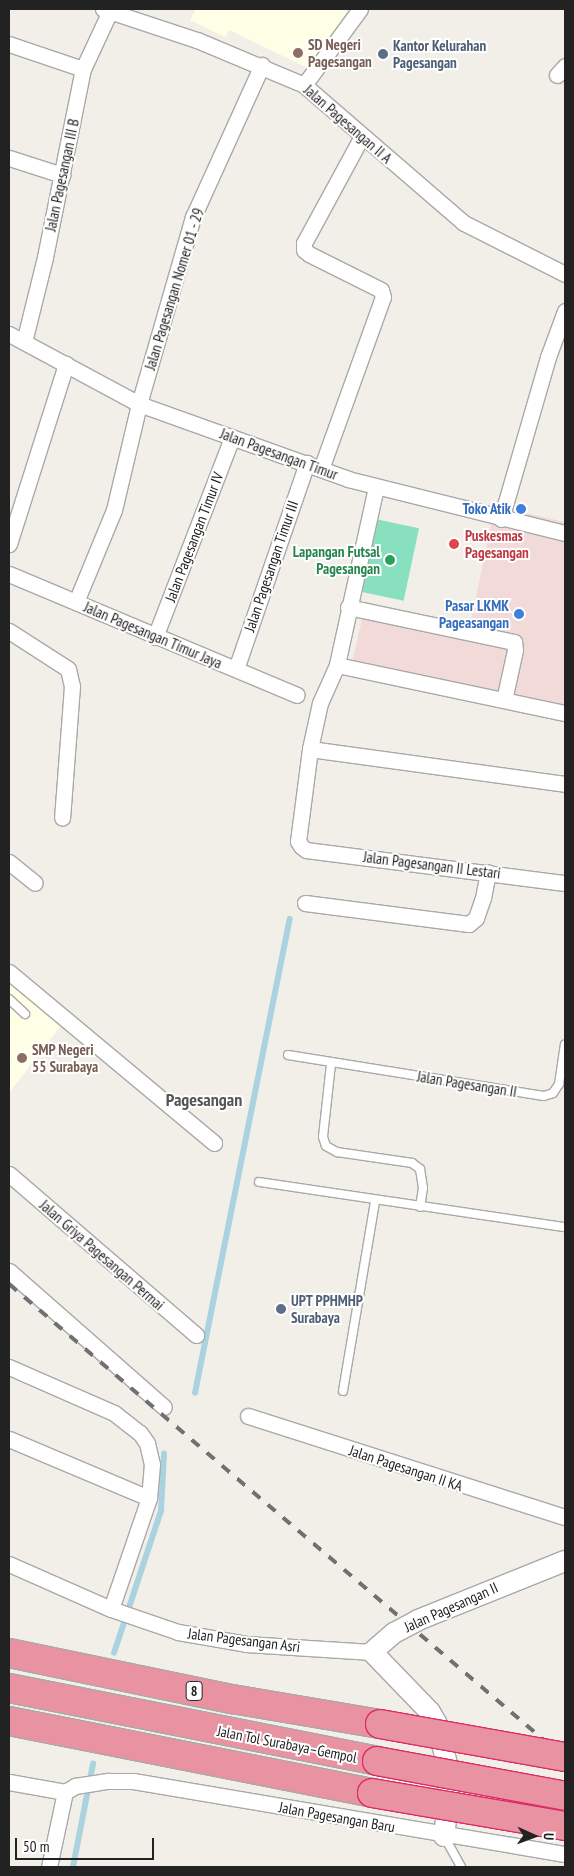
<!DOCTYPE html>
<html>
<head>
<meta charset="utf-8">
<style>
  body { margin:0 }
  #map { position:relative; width:574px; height:1876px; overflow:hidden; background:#f2efe9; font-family:"PT Sans Narrow",sans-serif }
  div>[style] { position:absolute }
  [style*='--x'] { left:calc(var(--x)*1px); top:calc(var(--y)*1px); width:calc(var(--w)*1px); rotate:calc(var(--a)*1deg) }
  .commercial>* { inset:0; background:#f2dad9 }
  .education>* { inset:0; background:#ffffe5 }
  .pitch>* { inset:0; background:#88e0be; transform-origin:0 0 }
  .stream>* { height:5.5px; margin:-2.75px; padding:0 2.75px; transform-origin:2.75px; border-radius:2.75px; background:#aad3df }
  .roads { filter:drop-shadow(1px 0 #a9a9a9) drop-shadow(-1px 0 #a9a9a9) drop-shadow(0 1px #a9a9a9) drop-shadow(0 -1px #a9a9a9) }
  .service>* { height:8px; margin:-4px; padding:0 4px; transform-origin:4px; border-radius:4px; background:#fff }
  .minor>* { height:15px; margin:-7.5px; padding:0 7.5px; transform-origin:7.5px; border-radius:7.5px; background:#fff }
  .tertiary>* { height:20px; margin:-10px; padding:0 10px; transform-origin:10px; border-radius:10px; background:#fff }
  .motorway>* { height:28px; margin:-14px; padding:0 14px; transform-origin:14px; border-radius:14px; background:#e892a2 }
  .rail>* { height:4px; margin-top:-2px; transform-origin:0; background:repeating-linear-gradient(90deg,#707070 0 10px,transparent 0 20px) }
  .bridges { filter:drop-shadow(1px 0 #dc2a67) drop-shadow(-1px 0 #dc2a67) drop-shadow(0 1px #dc2a67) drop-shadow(0 -1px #dc2a67) }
  .motorway-bridge>* { height:28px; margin:-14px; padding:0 14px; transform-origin:14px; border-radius:14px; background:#e892a2 }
  .dots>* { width:14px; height:14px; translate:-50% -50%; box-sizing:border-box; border:2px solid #fff; border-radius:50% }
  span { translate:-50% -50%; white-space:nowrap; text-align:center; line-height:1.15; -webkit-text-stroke:4px #fff; paint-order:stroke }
  .shield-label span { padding:1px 4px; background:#fff; border:1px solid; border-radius:4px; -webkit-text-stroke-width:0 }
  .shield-label { font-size:14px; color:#222; font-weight:700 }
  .education-label { font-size:15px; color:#785e54; font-weight:700 }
  .left { translate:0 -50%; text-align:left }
  .service-label { font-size:15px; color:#4e5e75; font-weight:700 }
  .street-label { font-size:15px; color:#222 }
  .shop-label { font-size:15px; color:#366cbe; font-weight:700 }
  .right { translate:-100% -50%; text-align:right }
  .health-label { font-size:15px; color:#be3a42; font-weight:700 }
  .leisure-label { font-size:15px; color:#27864d; font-weight:700 }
  .quarter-label { font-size:18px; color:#555; font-weight:700 }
  .frame { position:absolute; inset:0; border:10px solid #222; pointer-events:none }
  .north { position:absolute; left:509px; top:1811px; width:50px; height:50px; -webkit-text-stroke:4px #fff; paint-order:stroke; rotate:92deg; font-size:14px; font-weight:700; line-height:20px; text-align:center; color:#222 }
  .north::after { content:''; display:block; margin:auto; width:18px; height:22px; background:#222; clip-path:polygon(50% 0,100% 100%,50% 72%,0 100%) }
  .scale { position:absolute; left:15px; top:1838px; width:139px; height:22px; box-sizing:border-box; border:2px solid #222; border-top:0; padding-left:6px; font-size:15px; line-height:18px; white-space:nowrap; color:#222; -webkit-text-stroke:4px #fff; paint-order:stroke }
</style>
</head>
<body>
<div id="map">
  <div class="commercial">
    <i style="clip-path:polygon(495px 506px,565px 522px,565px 716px,350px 671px,366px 602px,470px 625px)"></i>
  </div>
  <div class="education">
    <i style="clip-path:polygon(196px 9px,348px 9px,310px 69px,229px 30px,225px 37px,190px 20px)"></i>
    <i style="clip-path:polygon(9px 980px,63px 1023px,9px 1093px)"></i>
  </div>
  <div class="pitch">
    <i style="left:375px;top:519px;width:45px;height:74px;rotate:12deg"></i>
  </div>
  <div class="stream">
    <i style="--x:195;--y:1393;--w:483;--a:-78.7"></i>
    <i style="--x:114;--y:1653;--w:150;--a:-71.7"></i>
    <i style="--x:161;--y:1511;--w:57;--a:-87"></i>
    <i style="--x:73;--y:1867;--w:105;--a:-79"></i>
  </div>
  <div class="roads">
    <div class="service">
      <i style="--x:9;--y:999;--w:22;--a:43"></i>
      <i style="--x:288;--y:1055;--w:259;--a:9.1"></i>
      <i style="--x:544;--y:1096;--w:9;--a:-18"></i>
      <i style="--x:553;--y:1093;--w:11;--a:-56"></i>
      <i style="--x:559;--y:1084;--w:40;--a:-81.5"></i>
      <i style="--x:331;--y:1064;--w:73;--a:96.3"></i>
      <i style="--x:323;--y:1137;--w:9;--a:72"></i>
      <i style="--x:326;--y:1146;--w:13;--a:29"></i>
      <i style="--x:337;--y:1152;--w:76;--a:8.3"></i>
      <i style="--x:412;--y:1163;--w:10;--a:37"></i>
      <i style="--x:420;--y:1169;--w:19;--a:81"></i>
      <i style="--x:423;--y:1188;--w:19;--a:99"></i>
      <i style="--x:259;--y:1182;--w:309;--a:8.4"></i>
      <i style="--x:343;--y:1391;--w:193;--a:-80.4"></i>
      <i style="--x:444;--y:1836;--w:35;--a:61"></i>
    </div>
    <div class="minor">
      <i style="--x:103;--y:9;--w:99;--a:18.3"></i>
      <i style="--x:197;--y:40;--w:116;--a:22.8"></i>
      <i style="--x:304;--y:85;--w:211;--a:40.8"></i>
      <i style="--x:464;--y:223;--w:113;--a:26.8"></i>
      <i style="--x:9;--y:44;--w:78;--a:18.7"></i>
      <i style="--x:557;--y:75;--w:12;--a:-48"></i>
      <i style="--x:304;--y:85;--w:94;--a:-53.6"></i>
      <i style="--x:9;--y:158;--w:56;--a:17.8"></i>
      <i style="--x:9;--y:334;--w:148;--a:28.3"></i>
      <i style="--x:139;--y:404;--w:222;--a:19.7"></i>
      <i style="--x:348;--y:479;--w:224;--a:14"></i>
      <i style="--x:24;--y:342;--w:88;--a:-76.1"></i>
      <i style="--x:45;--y:257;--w:192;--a:-78.6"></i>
      <i style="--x:83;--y:69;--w:66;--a:-65"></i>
      <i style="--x:321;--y:469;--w:183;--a:-70.2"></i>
      <i style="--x:383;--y:297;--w:7;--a:-106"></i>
      <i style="--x:381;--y:290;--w:80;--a:-153.4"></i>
      <i style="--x:309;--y:254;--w:6;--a:-141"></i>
      <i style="--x:304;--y:250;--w:7;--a:-90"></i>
      <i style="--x:304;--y:243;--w:122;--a:-61.5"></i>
      <i style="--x:376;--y:487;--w:182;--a:102.4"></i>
      <i style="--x:337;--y:665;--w:42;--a:114.1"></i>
      <i style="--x:320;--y:703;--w:47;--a:102.3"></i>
      <i style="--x:310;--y:749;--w:93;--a:97.4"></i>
      <i style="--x:298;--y:841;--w:6;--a:59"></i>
      <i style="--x:301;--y:846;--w:6;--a:39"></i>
      <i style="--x:306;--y:850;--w:261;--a:7.3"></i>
      <i style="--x:501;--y:519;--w:169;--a:-73.8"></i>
      <i style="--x:548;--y:357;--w:49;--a:-69.7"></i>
      <i style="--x:9;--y:544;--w:189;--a:-72.4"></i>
      <i style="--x:9;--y:574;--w:312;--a:22.8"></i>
      <i style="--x:76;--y:602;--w:100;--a:-67.6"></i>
      <i style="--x:114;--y:510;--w:109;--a:-76.7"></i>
      <i style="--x:139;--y:404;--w:195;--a:-73.9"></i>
      <i style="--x:193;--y:217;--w:167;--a:-65.6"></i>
      <i style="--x:348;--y:607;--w:170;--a:11.9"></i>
      <i style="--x:514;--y:642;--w:8;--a:83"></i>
      <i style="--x:515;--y:650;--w:51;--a:102.4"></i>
      <i style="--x:9;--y:631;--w:70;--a:32.8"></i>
      <i style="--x:68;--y:669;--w:17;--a:77"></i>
      <i style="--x:72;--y:686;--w:132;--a:94.3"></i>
      <i style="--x:155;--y:637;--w:214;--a:-68.9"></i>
      <i style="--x:337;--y:665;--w:233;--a:11.9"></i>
      <i style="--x:236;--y:669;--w:218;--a:-71"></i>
      <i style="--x:310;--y:749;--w:257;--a:7.8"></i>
      <i style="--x:9;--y:862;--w:33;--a:39"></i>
      <i style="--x:305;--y:903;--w:165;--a:7.3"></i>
      <i style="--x:469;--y:924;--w:9;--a:-41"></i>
      <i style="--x:476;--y:918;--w:21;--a:-71"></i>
      <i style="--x:483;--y:898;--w:26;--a:-79"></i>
      <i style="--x:9;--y:972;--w:267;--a:39.8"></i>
      <i style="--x:9;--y:1174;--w:247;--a:40.7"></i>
      <i style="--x:9;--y:1271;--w:206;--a:41.3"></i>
      <i style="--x:9;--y:1367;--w:115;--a:23.7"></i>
      <i style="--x:114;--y:1413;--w:33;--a:38"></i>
      <i style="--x:140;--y:1433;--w:12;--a:55"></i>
      <i style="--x:147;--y:1443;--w:22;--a:77"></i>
      <i style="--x:152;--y:1464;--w:34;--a:95"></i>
      <i style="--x:149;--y:1498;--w:117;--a:108.9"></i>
      <i style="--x:248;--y:1416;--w:333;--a:17.7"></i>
      <i style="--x:9;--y:1439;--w:152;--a:22.9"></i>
      <i style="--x:9;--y:1564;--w:111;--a:23.8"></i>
      <i style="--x:111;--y:1609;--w:71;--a:18.9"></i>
      <i style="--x:178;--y:1632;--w:69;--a:10"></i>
      <i style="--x:246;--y:1644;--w:126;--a:3.6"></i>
      <i style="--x:9;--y:1782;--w:57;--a:10.1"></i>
      <i style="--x:65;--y:1792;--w:12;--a:-31"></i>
      <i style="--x:75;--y:1786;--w:33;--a:-9"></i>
      <i style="--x:108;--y:1781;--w:25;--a:0"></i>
      <i style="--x:133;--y:1781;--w:438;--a:9.6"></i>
      <i style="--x:49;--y:1867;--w:77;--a:-78"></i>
    </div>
    <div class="tertiary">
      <i style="--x:444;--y:1836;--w:41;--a:-83"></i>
      <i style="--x:449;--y:1795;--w:27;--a:-92"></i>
      <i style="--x:448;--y:1768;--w:45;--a:-104"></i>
      <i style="--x:437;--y:1724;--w:14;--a:-120"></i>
      <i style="--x:430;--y:1712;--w:83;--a:-134"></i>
      <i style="--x:372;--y:1652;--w:29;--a:-41"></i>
      <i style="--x:394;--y:1633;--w:27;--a:-28"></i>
      <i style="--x:418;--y:1620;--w:158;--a:-21.9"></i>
    </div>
    <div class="motorway">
      <i style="--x:9;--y:1653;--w:228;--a:11.7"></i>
      <i style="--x:232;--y:1699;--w:150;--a:9.6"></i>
      <i style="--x:9;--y:1688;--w:375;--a:11.2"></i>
      <i style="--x:9;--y:1721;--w:370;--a:11.2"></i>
    </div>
  </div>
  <div class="rail">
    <i style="--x:9;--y:1284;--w:731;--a:40.45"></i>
  </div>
  <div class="bridges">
    <div class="motorway-bridge">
      <i style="--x:380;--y:1724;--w:188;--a:10.1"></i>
      <i style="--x:377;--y:1761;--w:191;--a:10.5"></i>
      <i style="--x:372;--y:1793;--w:196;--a:9.7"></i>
    </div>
  </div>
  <div class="dots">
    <i style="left:298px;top:53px;background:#8d6e63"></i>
    <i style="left:383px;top:54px;background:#5c6f8a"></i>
    <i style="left:521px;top:509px;background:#3f7fe0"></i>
    <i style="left:454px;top:544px;background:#e0444e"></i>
    <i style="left:390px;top:560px;background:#2e9e5b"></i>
    <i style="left:519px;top:614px;background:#3f7fe0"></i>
    <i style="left:22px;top:1058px;background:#8d6e63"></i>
    <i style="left:281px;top:1309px;background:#5c6f8a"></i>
  </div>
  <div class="shield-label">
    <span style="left:194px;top:1691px">8</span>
  </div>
  <div class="education-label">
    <span class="left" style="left:308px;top:53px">SD Negeri<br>Pagesangan</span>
    <span class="left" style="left:32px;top:1058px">SMP Negeri<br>55 Surabaya</span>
  </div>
  <div class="service-label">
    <span class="left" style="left:393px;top:54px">Kantor Kelurahan<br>Pagesangan</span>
    <span class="left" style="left:291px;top:1309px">UPT PPHMHP<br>Surabaya</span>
  </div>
  <div class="street-label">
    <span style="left:348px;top:124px;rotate:41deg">Jalan Pagesangan II A</span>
    <span style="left:62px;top:175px;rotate:-78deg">Jalan Pagesangan III B</span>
    <span style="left:174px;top:289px;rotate:-73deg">Jalan Pagesangan Nomer 01 - 29</span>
    <span style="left:279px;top:454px;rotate:20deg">Jalan Pagesangan Timur</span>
    <span style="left:194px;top:537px;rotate:-69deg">Jalan Pagesangan Timur IV</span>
    <span style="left:271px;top:566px;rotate:-71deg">Jalan Pagesangan Timur III</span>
    <span style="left:153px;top:635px;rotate:23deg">Jalan Pagesangan Timur Jaya</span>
    <span style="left:432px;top:865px;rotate:7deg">Jalan Pagesangan II Lestari</span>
    <span style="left:467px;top:1084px;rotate:9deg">Jalan Pagesangan II</span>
    <span style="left:102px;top:1255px;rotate:41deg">Jalan Griya Pagesangan Permai</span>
    <span style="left:406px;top:1468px;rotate:18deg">Jalan Pagesangan II KA</span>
    <span style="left:451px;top:1607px;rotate:-24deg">Jalan Pagesangan II</span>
    <span style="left:244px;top:1640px;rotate:7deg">Jalan Pagesangan Asri</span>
    <span style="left:287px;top:1744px;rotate:11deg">Jalan Tol Surabaya–Gempol</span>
    <span style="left:337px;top:1817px;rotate:10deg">Jalan Pagesangan Baru</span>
  </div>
  <div class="shop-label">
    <span class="right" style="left:511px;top:509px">Toko Atik</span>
    <span class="right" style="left:509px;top:614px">Pasar LKMK<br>Pageasangan</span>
  </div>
  <div class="health-label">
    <span class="left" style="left:465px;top:544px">Puskesmas<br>Pagesangan</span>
  </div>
  <div class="leisure-label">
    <span class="right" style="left:380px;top:560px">Lapangan Futsal<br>Pagesangan</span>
  </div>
  <div class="quarter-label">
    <span style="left:204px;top:1100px">Pagesangan</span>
  </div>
  <div class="frame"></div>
  <div class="north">U</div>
  <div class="scale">50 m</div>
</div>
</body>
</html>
